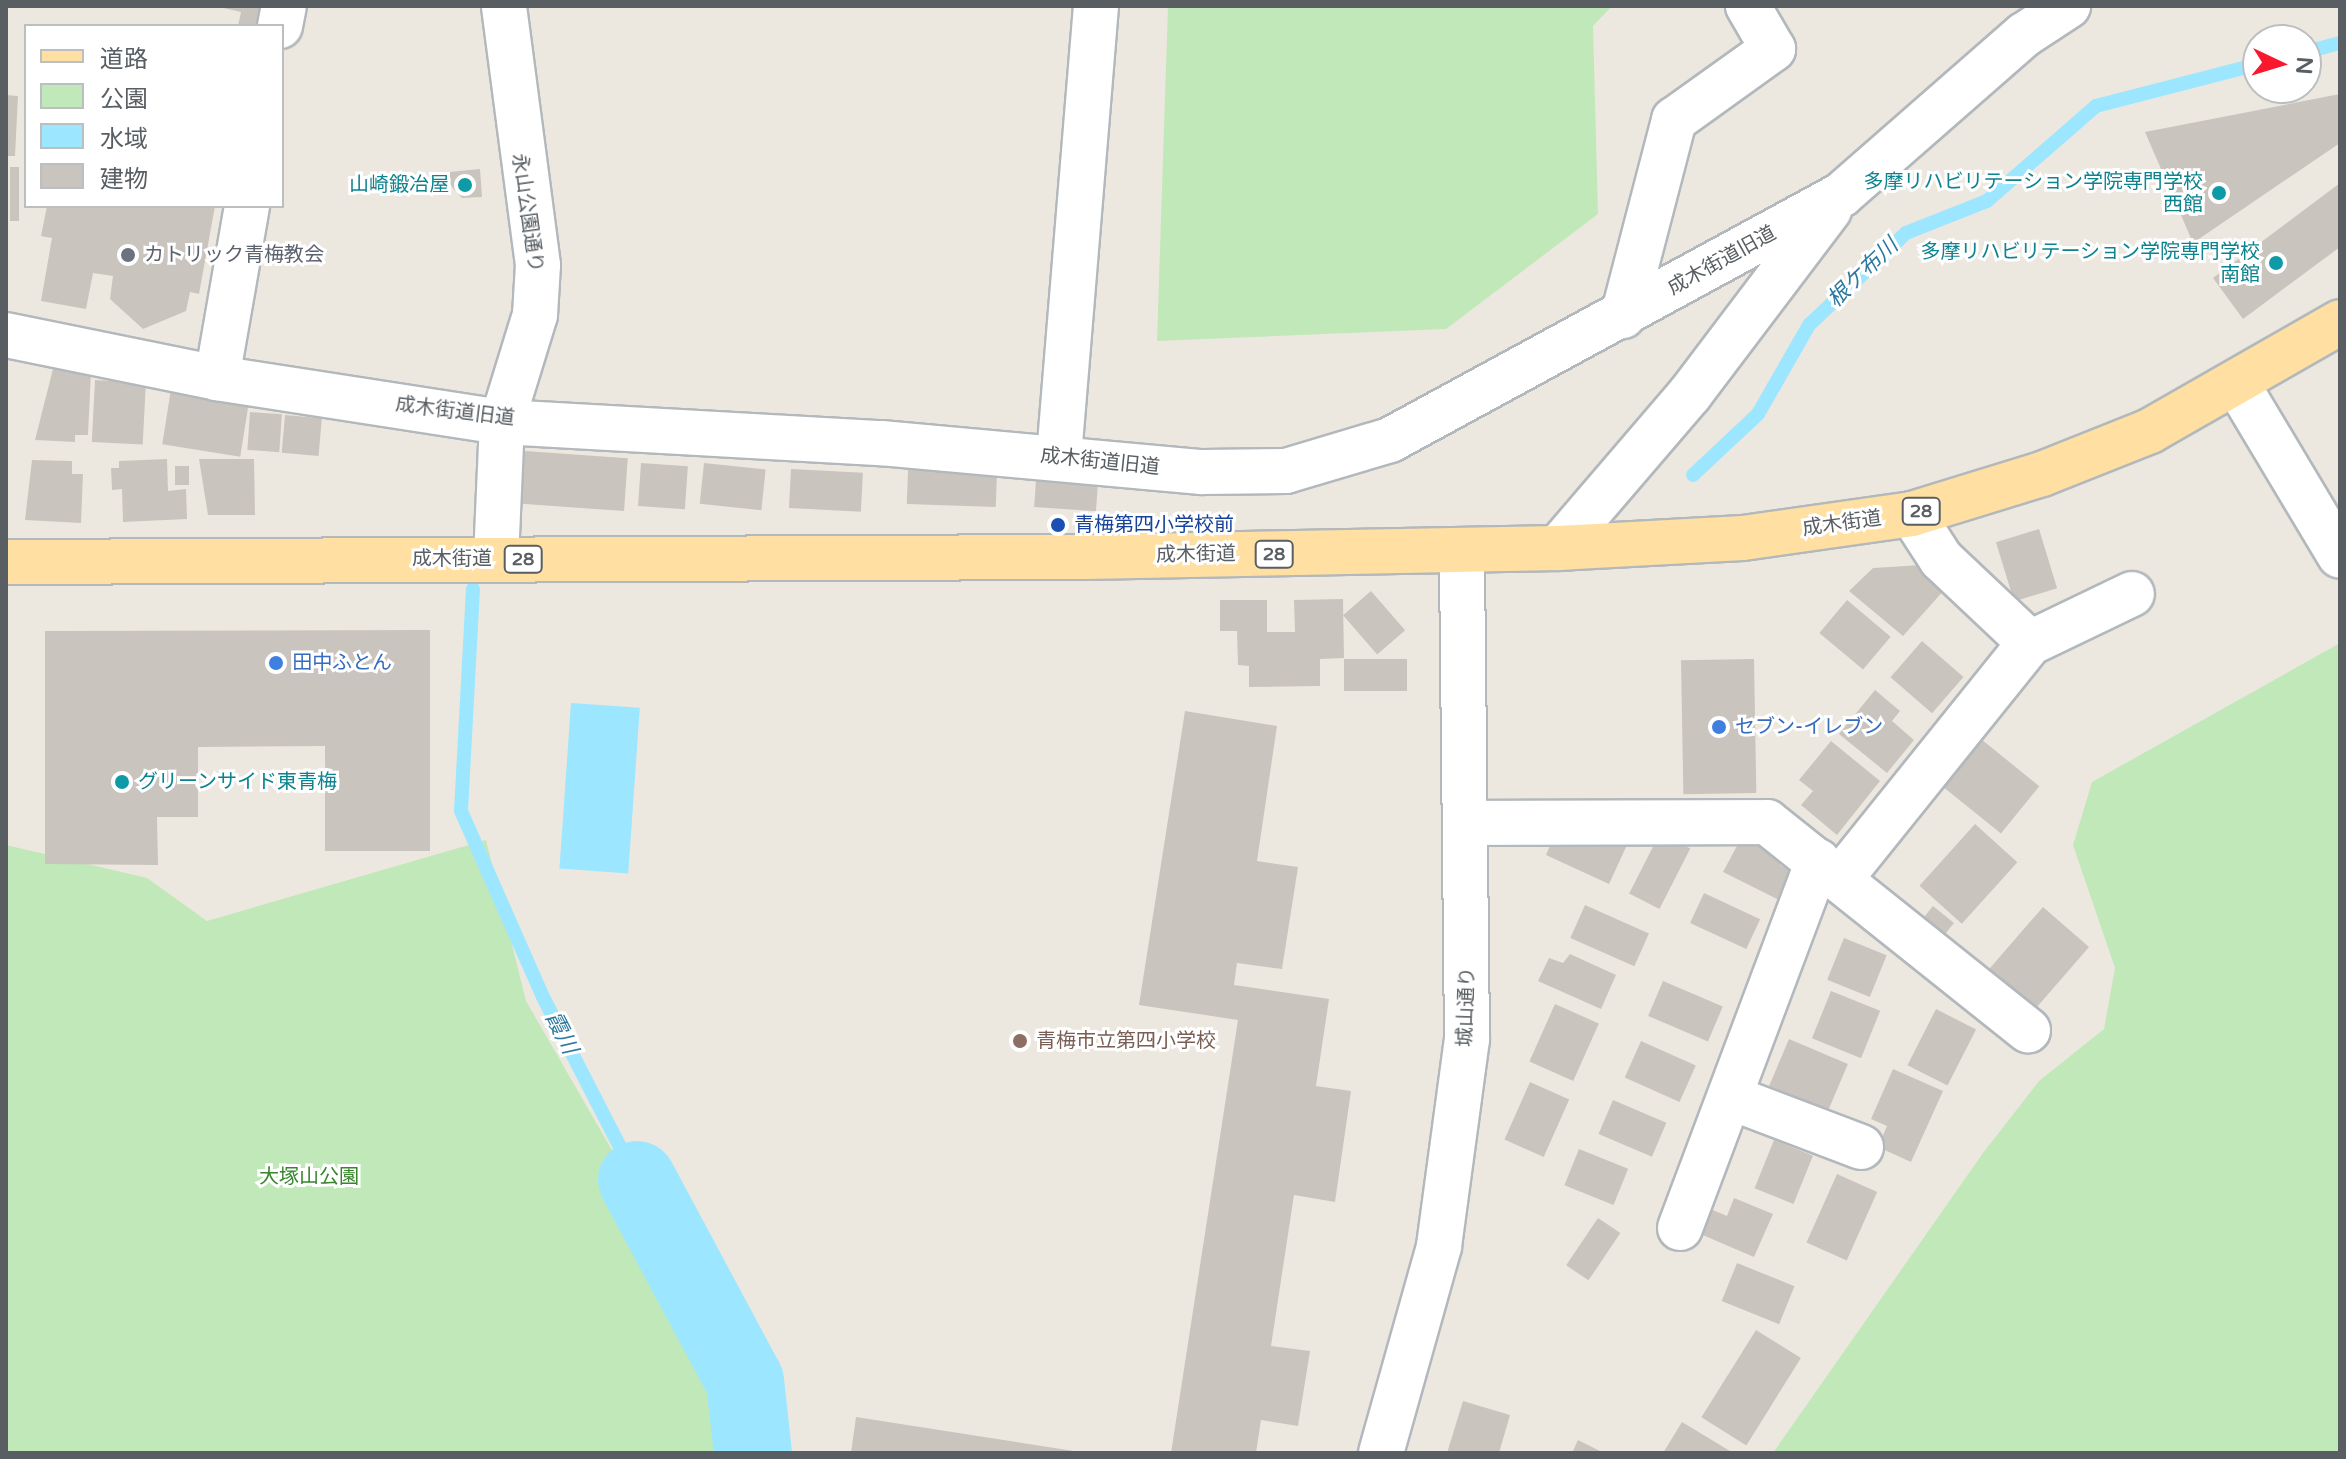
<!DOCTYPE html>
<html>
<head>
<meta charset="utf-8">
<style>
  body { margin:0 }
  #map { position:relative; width:2346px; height:1459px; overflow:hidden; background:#ede8df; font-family:"Varela Round","Noto Sans JP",sans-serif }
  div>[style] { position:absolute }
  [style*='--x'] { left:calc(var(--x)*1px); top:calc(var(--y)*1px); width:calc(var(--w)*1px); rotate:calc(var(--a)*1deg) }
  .green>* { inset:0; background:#c1e8b8 }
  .water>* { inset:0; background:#9de6ff; transform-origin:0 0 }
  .stream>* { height:14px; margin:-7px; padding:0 7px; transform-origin:7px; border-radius:7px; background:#9de6ff }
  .river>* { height:78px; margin:-39px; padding:0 39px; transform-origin:39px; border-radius:39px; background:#9de6ff }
  .building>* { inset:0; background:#cac4be; transform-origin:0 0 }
  .roads { filter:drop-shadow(2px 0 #b2b8bc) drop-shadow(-2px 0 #b2b8bc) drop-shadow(0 2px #b2b8bc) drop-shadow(0 -2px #b2b8bc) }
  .minor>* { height:44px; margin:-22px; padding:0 22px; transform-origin:22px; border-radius:22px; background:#fff }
  .tertiary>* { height:44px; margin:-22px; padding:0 22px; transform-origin:22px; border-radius:22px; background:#fff }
  .primary>* { height:44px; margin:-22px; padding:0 22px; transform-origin:22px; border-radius:22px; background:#ffe0a2 }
  .dots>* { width:22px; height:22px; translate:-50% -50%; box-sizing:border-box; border:4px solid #fff; border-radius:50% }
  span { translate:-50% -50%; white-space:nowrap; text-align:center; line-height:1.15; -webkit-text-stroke:6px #fff; paint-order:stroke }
  .shield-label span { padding:2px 6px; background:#fff; border:2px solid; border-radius:6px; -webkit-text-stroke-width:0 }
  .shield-label { font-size:18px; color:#585e62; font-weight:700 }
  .culture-label { font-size:20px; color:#0d838f }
  .right { translate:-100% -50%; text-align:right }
  .left { translate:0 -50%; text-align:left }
  .street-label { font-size:20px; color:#585e62 }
  .worship-label { font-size:20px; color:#5b616d }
  .transit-label { font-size:20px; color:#164399 }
  .shop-label { font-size:20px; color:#366cbe }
  .education-label { font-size:20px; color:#785e54 }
  .park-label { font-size:20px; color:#37862c }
  .water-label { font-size:22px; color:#2c789f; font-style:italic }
  .frame { position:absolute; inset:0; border:8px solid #585e62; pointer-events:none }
  .legend { position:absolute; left:24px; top:24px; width:260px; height:184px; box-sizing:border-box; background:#fff; border:2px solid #bcbfc0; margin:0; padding:10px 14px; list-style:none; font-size:24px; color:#585e62 }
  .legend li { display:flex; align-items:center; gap:16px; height:40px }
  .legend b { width:40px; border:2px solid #bcbfc0 }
  .north { position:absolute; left:2242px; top:24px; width:80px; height:80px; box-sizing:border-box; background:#fff; border:2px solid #bcbfc0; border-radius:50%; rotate:94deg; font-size:22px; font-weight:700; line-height:32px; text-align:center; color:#585e62 }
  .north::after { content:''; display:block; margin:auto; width:28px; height:36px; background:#fa182f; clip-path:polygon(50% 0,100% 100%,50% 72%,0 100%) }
</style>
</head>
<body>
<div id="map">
  <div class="green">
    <i style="clip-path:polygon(1168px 6px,1612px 6px,1593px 26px,1598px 214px,1446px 329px,1157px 341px)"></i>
    <i style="clip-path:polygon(2340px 643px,2340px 1453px,1773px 1453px,1983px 1153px,2039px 1081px,2104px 1029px,2115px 968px,2073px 845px,2092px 782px)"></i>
    <i style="clip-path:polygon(486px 840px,526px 1001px,756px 1400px,756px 1453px,6px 1453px,6px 845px,147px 878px,207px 921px)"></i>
  </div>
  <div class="water">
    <i style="left:571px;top:703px;width:69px;height:166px;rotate:4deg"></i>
  </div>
  <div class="stream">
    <i style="--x:2306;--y:52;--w:35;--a:-15"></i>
    <i style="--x:1693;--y:475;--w:89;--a:-43.2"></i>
    <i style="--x:1758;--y:414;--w:103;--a:-60.2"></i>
    <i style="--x:1809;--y:325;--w:134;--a:-43.5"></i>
    <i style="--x:1906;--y:233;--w:87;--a:-21.6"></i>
    <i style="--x:1987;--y:201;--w:145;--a:-41.1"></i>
    <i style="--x:2096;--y:106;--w:167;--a:-14.5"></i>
    <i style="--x:473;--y:589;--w:222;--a:93.1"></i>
    <i style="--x:461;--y:811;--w:203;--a:66.2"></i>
    <i style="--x:543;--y:997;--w:206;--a:62.8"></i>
  </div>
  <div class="river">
    <i style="--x:637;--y:1180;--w:228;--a:61.8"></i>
    <i style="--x:745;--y:1381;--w:72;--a:83.7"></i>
  </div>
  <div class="building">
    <i style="clip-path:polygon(267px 6px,263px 26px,238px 26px,241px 12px,219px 7px)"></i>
    <i style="clip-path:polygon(2340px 94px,2340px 143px,2193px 243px,2145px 132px)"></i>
    <i style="clip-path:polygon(6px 95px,18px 96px,15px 156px,6px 156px)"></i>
    <i style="left:10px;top:167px;width:9px;height:54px"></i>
    <i style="clip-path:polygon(480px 169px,482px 197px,462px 198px,439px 173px)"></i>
    <i style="clip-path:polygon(2340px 183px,2340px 247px,2243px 319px,2213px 278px)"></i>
    <i style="clip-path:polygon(47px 206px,215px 206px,199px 294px,190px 292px,186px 311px,143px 329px,110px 299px,113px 276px,93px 273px,86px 309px,41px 301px,52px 238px,41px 236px)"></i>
    <i style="clip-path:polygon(54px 365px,91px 372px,88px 435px,75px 435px,75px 442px,35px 440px)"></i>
    <i style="left:95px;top:380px;width:51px;height:62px;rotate:3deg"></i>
    <i style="left:171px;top:389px;width:79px;height:56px;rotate:9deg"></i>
    <i style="left:250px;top:412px;width:32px;height:38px;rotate:4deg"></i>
    <i style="left:285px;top:415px;width:37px;height:38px;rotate:5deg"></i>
    <i style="left:525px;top:451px;width:103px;height:53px;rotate:4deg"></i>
    <i style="clip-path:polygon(167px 459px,168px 491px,186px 489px,187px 519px,123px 522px,122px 489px,112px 490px,111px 468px,119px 468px,119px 461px)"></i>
    <i style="clip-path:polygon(199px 459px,254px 459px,255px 515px,208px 515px)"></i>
    <i style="clip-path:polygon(32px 460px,72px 461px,72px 474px,83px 474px,81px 523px,25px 520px)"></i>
    <i style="left:641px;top:463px;width:47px;height:43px;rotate:4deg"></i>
    <i style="left:704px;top:463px;width:62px;height:41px;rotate:6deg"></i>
    <i style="left:189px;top:466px;width:19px;height:14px;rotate:90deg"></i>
    <i style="left:791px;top:469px;width:72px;height:39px;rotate:3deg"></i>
    <i style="left:908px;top:470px;width:89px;height:34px;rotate:2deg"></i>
    <i style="left:1036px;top:480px;width:62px;height:27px;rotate:4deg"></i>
    <i style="left:2039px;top:529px;width:62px;height:45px;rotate:73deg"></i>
    <i style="clip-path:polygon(1921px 565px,1946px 588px,1903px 636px,1849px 591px,1873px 568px)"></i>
    <i style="left:1371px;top:591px;width:52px;height:37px;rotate:49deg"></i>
    <i style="clip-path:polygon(1343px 599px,1344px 658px,1320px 659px,1320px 686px,1249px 687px,1249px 666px,1238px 665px,1237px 631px,1220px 631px,1220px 600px,1267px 600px,1267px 632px,1295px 632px,1294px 600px)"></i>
    <i style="left:1847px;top:600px;width:57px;height:43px;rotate:40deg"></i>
    <i style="clip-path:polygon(430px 630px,430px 851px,325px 851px,325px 746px,198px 747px,198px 817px,157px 817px,158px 865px,45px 864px,45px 631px)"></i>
    <i style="left:1922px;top:641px;width:55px;height:48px;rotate:41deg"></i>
    <i style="left:1344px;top:659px;width:63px;height:32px"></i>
    <i style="left:1754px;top:659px;width:134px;height:73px;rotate:89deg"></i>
    <i style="clip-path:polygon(1875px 690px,1900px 711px,1892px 721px,1914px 740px,1887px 773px,1839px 734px)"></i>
    <i style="clip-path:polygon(1185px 711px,1277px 726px,1257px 861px,1298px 867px,1282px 969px,1237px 963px,1234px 985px,1329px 999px,1316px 1086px,1351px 1091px,1335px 1202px,1294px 1195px,1271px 1346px,1310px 1351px,1298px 1426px,1261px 1420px,1256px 1453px,1171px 1453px,1238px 1020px,1139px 1005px)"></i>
    <i style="left:1981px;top:739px;width:75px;height:61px;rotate:39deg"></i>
    <i style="clip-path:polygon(1831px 741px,1880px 781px,1837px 835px,1801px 805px,1813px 791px,1799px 780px)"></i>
    <i style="left:1975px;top:824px;width:57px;height:83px;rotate:42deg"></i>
    <i style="clip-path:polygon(1586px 825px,1627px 845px,1609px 884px,1546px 855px,1554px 836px,1576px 846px)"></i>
    <i style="clip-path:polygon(1745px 831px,1786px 853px,1780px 865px,1794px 872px,1781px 901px,1723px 872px)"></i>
    <i style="left:1660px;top:833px;width:34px;height:68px;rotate:27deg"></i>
    <i style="left:1704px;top:893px;width:62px;height:33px;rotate:25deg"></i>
    <i style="left:1585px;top:905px;width:70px;height:36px;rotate:24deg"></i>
    <i style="left:1933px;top:906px;width:27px;height:26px;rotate:39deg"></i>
    <i style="left:2043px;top:907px;width:61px;height:85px;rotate:41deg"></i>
    <i style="left:1844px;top:938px;width:46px;height:45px;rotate:22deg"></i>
    <i style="clip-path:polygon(1570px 954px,1616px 975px,1601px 1009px,1538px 981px,1549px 958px,1563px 963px)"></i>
    <i style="left:1663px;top:981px;width:65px;height:38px;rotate:23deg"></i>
    <i style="left:1831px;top:991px;width:53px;height:51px;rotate:22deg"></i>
    <i style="left:1555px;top:1004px;width:48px;height:63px;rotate:24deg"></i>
    <i style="left:1936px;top:1009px;width:45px;height:63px;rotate:27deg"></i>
    <i style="left:1789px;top:1039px;width:64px;height:51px;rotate:23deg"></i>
    <i style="left:1641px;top:1041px;width:60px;height:40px;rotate:24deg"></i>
    <i style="clip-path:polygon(1893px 1069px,1943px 1091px,1911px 1162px,1878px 1147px,1887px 1126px,1871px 1119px)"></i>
    <i style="left:1530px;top:1082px;width:43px;height:63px;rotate:24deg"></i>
    <i style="left:1613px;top:1100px;width:58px;height:37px;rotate:23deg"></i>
    <i style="left:1774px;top:1140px;width:42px;height:52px;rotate:22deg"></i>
    <i style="left:1579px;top:1149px;width:53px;height:39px;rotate:22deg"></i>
    <i style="left:1837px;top:1174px;width:44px;height:75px;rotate:24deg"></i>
    <i style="clip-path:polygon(1734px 1198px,1773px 1214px,1754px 1257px,1698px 1233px,1708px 1208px,1727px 1216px)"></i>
    <i style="left:1598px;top:1218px;width:27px;height:57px;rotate:34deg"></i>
    <i style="left:1737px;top:1263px;width:62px;height:41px;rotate:22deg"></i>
    <i style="left:1756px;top:1330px;width:53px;height:103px;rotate:32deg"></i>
    <i style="clip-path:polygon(1463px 1401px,1510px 1415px,1499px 1453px,1447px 1453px)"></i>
    <i style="clip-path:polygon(856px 1417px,1074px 1451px,1074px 1453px,851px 1453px)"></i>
    <i style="clip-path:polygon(1682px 1422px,1730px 1451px,1729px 1453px,1663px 1453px)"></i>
    <i style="clip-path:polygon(1578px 1440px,1604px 1453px,1572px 1453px)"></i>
  </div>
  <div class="roads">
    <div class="minor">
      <i style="--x:280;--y:26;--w:20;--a:-79"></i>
      <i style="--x:1623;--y:316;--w:203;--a:-75.4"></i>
      <i style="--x:1674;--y:120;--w:122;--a:-35.6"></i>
      <i style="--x:1773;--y:49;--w:50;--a:-120.2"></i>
      <i style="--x:6;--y:335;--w:215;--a:11.5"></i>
      <i style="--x:217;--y:378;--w:288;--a:8.8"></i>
      <i style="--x:502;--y:422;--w:380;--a:3.2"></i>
      <i style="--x:881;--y:443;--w:322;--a:5.2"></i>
      <i style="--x:1202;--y:472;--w:84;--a:-0.7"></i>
      <i style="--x:1286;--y:471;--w:109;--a:-16.6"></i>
      <i style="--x:1390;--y:440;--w:513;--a:-28.51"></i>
      <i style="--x:1841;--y:195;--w:243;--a:-41.2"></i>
      <i style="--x:2024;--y:35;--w:53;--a:-33.4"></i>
      <i style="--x:217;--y:378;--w:175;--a:-80.1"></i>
      <i style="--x:2237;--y:384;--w:200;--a:59.1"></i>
      <i style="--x:1059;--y:456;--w:452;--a:-85.3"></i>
      <i style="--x:1912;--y:514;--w:54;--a:57.2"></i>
      <i style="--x:1941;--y:559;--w:122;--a:43.3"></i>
      <i style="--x:1558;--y:548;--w:203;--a:-49.4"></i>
      <i style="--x:1690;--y:394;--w:231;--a:-52.9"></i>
      <i style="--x:496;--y:559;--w:137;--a:-87.5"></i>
      <i style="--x:502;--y:422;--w:112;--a:-72.9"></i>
      <i style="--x:535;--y:315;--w:50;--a:-86.6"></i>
      <i style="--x:538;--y:265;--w:261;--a:-97.5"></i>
      <i style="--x:1469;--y:823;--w:298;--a:-0.2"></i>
      <i style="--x:1767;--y:822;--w:334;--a:38.6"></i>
      <i style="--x:1840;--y:879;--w:303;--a:-51.2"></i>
      <i style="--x:2030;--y:643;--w:113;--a:-25.7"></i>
      <i style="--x:1732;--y:1098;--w:138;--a:20.8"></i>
      <i style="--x:1680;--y:1228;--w:392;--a:-69.4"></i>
    </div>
    <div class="tertiary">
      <i style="--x:1381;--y:1453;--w:215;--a:-74.3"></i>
      <i style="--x:1439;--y:1246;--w:208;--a:-82.3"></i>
      <i style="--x:1467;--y:1040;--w:489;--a:-90.6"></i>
    </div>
    <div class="primary">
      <i style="--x:6;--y:562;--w:1079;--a:-0.27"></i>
      <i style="--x:1085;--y:557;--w:473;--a:-1.1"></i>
      <i style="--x:1558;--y:548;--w:185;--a:-3.1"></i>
      <i style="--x:1743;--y:538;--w:171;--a:-8.1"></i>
      <i style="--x:1912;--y:514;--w:136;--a:-17.1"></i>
      <i style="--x:2042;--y:474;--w:116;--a:-21.7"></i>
      <i style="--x:2150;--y:431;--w:219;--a:-29.8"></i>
    </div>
  </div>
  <div class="dots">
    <i style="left:465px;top:185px;background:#0f9aa8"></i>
    <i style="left:2219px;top:193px;background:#0f9aa8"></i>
    <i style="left:128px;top:255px;background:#6b7280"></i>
    <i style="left:2276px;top:263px;background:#0f9aa8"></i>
    <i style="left:1058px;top:525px;background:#1a4fb4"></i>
    <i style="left:276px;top:663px;background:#3f7fe0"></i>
    <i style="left:1719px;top:727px;background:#3f7fe0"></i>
    <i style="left:122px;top:782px;background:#0f9aa8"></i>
    <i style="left:1020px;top:1041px;background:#8d6e63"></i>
  </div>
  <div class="shield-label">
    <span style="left:1921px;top:511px">28</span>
    <span style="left:1274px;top:554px">28</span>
    <span style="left:523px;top:559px">28</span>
  </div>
  <div class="culture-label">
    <span class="right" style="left:2203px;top:194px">多摩リハビリテーション学院専門学校<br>西館</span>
    <span class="right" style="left:449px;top:185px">山崎鍛冶屋</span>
    <span class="right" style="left:2260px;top:264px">多摩リハビリテーション学院専門学校<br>南館</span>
    <span class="left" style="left:138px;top:782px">グリーンサイド東青梅</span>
  </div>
  <div class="street-label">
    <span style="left:527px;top:213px;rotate:82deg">永山公園通り</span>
    <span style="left:1722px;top:261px;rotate:-29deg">成木街道旧道</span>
    <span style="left:455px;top:412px;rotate:7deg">成木街道旧道</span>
    <span style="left:1100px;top:462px;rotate:6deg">成木街道旧道</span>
    <span style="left:1842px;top:524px;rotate:-8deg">成木街道</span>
    <span style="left:1196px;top:555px;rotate:-1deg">成木街道</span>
    <span style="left:452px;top:559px">成木街道</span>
    <span style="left:1467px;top:1007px;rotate:-88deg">城山通り</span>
  </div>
  <div class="worship-label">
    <span class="left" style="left:144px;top:255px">カトリック青梅教会</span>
  </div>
  <div class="transit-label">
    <span class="left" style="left:1074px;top:525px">青梅第四小学校前</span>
  </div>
  <div class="shop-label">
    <span class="left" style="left:292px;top:663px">田中ふとん</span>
    <span class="left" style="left:1735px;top:727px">セブン-イレブン</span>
  </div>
  <div class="education-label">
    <span class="left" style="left:1036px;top:1041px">青梅市立第四小学校</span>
  </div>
  <div class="park-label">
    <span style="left:309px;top:1177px">大塚山公園</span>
  </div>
  <div class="water-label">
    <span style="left:1863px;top:273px;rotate:-44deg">根ケ布川</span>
    <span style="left:561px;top:1033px;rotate:63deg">霞川</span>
  </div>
  <div class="frame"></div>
  <ul class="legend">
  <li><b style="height:10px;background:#ffe0a2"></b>道路</li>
  <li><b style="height:22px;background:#c1e8b8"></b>公園</li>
  <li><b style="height:22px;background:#9de6ff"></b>水域</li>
  <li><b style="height:22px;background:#cac4be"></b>建物</li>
  </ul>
  <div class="north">N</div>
</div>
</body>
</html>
